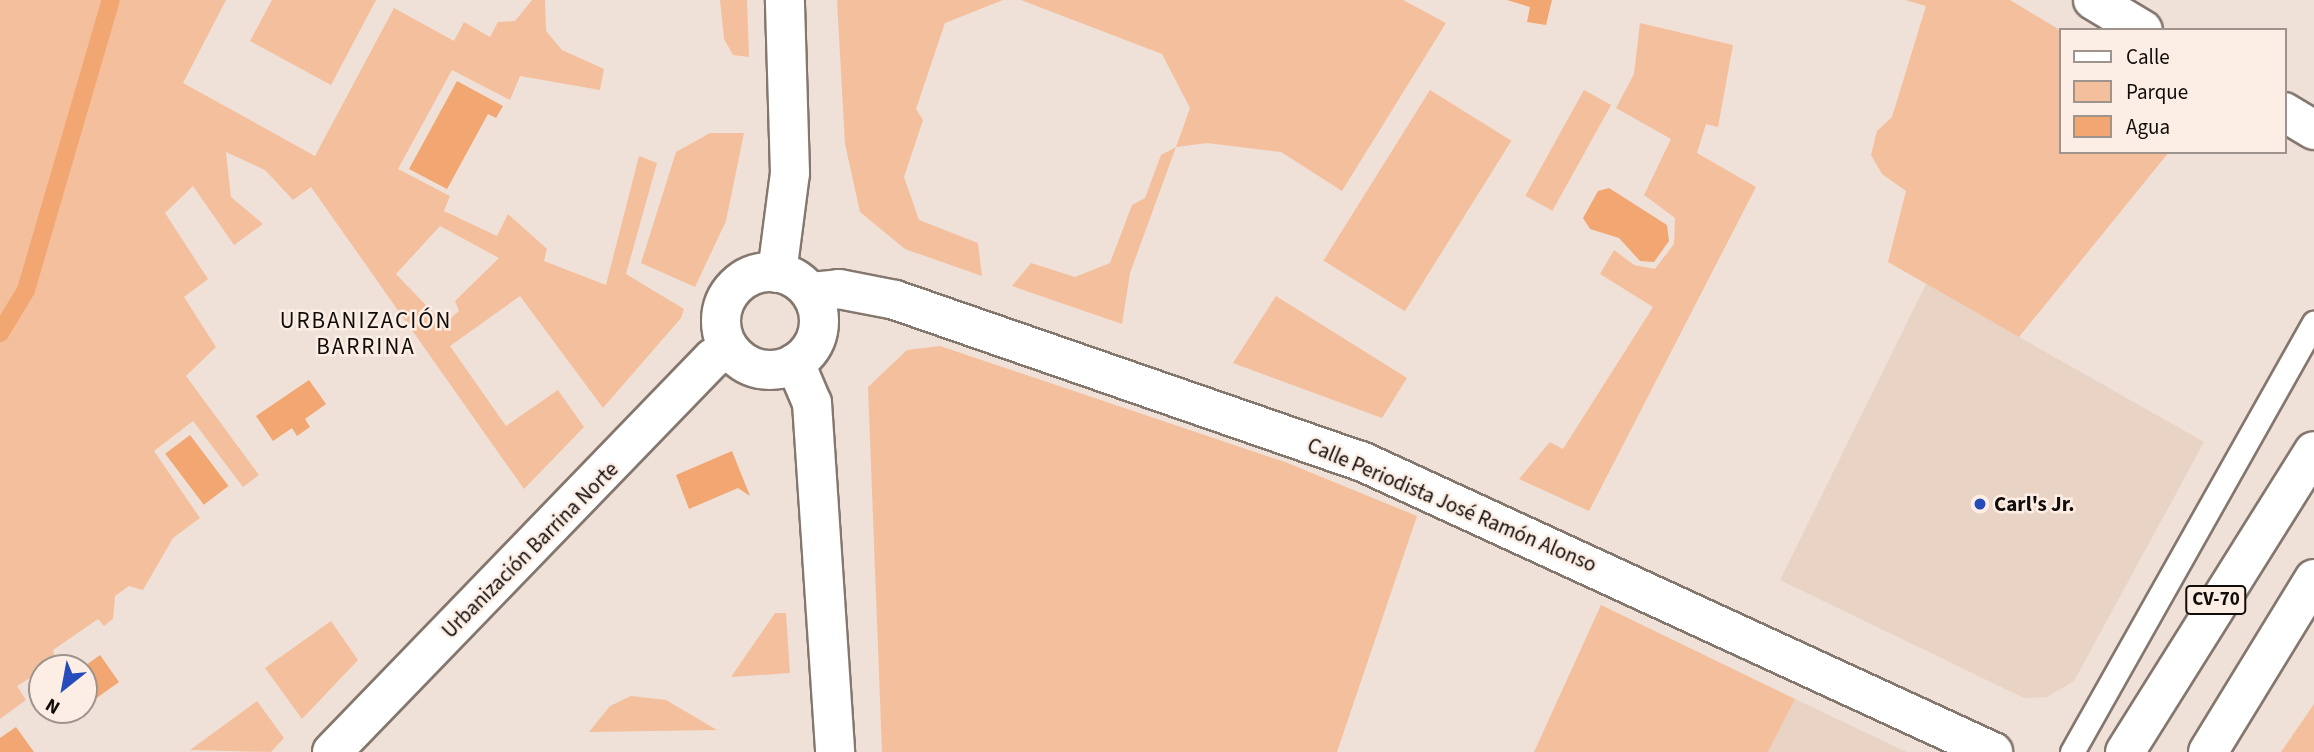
<!DOCTYPE html>
<html>
<head>
<meta charset="utf-8">
<style>
  body { margin:0 }
  #map { position:relative; width:2314px; height:752px; overflow:hidden; background:#efe1d8; font-family:"Source Sans 3",sans-serif }
  div>[style] { position:absolute }
  [style*='--x'] { left:calc(var(--x)*1px); top:calc(var(--y)*1px); width:calc(var(--w)*1px); rotate:calc(var(--a)*1deg) }
  .built>* { inset:0; background:#e8d3c5 }
  .green>* { inset:0; background:#f4bf9c; transform-origin:0 0 }
  .water>* { inset:0; background:#f2a671; transform-origin:0 0 }
  .stream>* { height:18px; margin:-9px; padding:0 9px; transform-origin:9px; border-radius:9px; background:#f2a671 }
  .roads { filter:drop-shadow(2px 0 #84776e) drop-shadow(-2px 0 #84776e) drop-shadow(0 2px #84776e) drop-shadow(0 -2px #84776e) }
  .service>* { height:23px; margin:-11.5px; padding:0 11.5px; transform-origin:11.5px; border-radius:11.5px; background:#fff }
  .minor>* { height:38px; margin:-19px; padding:0 19px; transform-origin:19px; border-radius:19px; background:#fff }
  .minor>.ring { margin:-19px; padding:0; box-sizing:content-box; background:none; border:38px solid #fff; border-radius:50% }
  .primary>* { height:38px; margin:-19px; padding:0 19px; transform-origin:19px; border-radius:19px; background:#fff }
  .dots>* { width:19px; height:19px; translate:-50% -50%; box-sizing:border-box; border:4px solid #fdeee5; border-radius:50% }
  span { translate:-50% -50%; white-space:nowrap; text-align:center; line-height:1.15; -webkit-text-stroke:5px #fdeee5; paint-order:stroke }
  .shield-label span { padding:2px 5px; background:#fdeee5; border:2px solid; border-radius:5px; -webkit-text-stroke-width:0 }
  .shield-label { font-size:19px; color:#100c09; font-weight:700 }
  .poi-label { font-size:21px; color:#100c09; font-weight:700 }
  .left { translate:0 -50%; text-align:left }
  .street-label { font-size:21px; color:#100c09 }
  .neighbourhood-label { font-size:23px; color:#100c09; letter-spacing:2px }
  .legend { position:absolute; left:2059px; top:28px; width:228px; height:126px; box-sizing:border-box; background:#fdeee5; border:2px solid #9e948d; margin:0; padding:9px 12px; list-style:none; font-size:21px; color:#100c09 }
  .legend li { display:flex; align-items:center; gap:14px; height:35px }
  .legend b { width:35px; border:2px solid #9e948d }
  .north { position:absolute; left:28px; top:654px; width:70px; height:70px; box-sizing:border-box; background:#fdeee5; border:2px solid #9e948d; border-radius:50%; rotate:211deg; font-size:19px; font-weight:700; line-height:28px; text-align:center; color:#100c09 }
  .north::after { content:''; display:block; margin:auto; width:24px; height:32px; background:#264bba; clip-path:polygon(50% 0,100% 100%,50% 72%,0 100%) }
</style>
</head>
<body>
<div id="map">
  <div class="built">
    <i style="clip-path:polygon(1926px 284px,2204px 442px,2074px 681px,2047px 697px,2024px 698px,1780px 580px)"></i>
    <i style="clip-path:polygon(1795px 699px,1896px 747px,1907px 752px,1768px 752px)"></i>
  </div>
  <div class="green">
    <i style="clip-path:polygon(evenodd,0 0,226px 0,183px 83px,315px 156px,394px 8px,454px 41px,464px 22px,490px 37px,498px 22px,515px 21px,532px 0,545px 0,546px 31px,562px 50px,604px 69px,600px 90px,520px 76px,510px 100px,452px 70px,398px 169px,450px 196px,444px 211px,497px 236px,508px 214px,547px 249px,544px 261px,606px 285px,639px 156px,657px 163px,626px 274px,684px 309px,681px 318px,603px 408px,520px 296px,450px 346px,506px 426px,558px 390px,584px 427px,524px 489px,311px 187px,293px 200px,265px 170px,226px 152px,231px 197px,263px 224px,234px 245px,193px 186px,165px 213px,208px 279px,184px 297px,216px 347px,186px 376px,259px 475px,243px 487px,193px 421px,154px 451px,200px 518px,173px 538px,143px 590px,129px 586px,115px 596px,113px 619px,104px 626px,98px 619px,53px 650px,56px 662px,17px 686px,26px 700px,0 719px,0 0,440px 226px,499px 258px,455px 301px,459px 311px,444px 324px,396px 274px,440px 226px)"></i>
    <i style="clip-path:polygon(272px 0,376px 0,331px 85px,250px 41px)"></i>
    <i style="clip-path:polygon(720px 0,747px 0,749px 57px,733px 55px,724px 39px)"></i>
    <i style="clip-path:polygon(837px 0,1003px 0,945px 23px,916px 109px,923px 120px,904px 177px,919px 220px,978px 243px,982px 276px,905px 249px,860px 212px,845px 144px)"></i>
    <i style="clip-path:polygon(1021px 0,1403px 0,1446px 23px,1342px 191px,1281px 152px,1207px 143px,1176px 147px,1130px 273px,1122px 324px,1012px 286px,1031px 263px,1075px 277px,1110px 263px,1132px 205px,1145px 198px,1161px 155px,1176px 147px,1190px 108px,1162px 54px)"></i>
    <i style="clip-path:polygon(1905px 0,2010px 0,2060px 30px,2060px 152px,2169px 152px,2019px 337px,1888px 262px,1906px 191px,1882px 174px,1871px 155px,1877px 131px,1892px 117px,1926px 6px)"></i>
    <i style="clip-path:polygon(1640px 23px,1733px 45px,1718px 127px,1706px 124px,1697px 153px,1756px 187px,1589px 511px,1519px 479px,1550px 442px,1563px 449px,1653px 307px,1600px 274px,1614px 250px,1634px 265px,1655px 269px,1674px 244px,1675px 218px,1644px 195px,1671px 139px,1616px 108px,1634px 74px)"></i>
    <i style="left:1430px;top:90px;width:96px;height:201px;rotate:32deg"></i>
    <i style="left:1584px;top:90px;width:31px;height:121px;rotate:29deg"></i>
    <i style="clip-path:polygon(710px 133px,744px 133px,726px 221px,695px 287px,641px 263px,676px 152px)"></i>
    <i style="clip-path:polygon(1276px 296px,1407px 378px,1382px 418px,1233px 363px)"></i>
    <i style="clip-path:polygon(940px 346px,1285px 462px,1417px 516px,1337px 752px,882px 752px,868px 387px,907px 350px)"></i>
    <i style="clip-path:polygon(1601px 605px,1795px 699px,1768px 752px,1534px 752px)"></i>
    <i style="clip-path:polygon(775px 613px,786px 613px,790px 673px,731px 677px)"></i>
    <i style="clip-path:polygon(331px 621px,358px 660px,302px 719px,265px 668px)"></i>
    <i style="clip-path:polygon(631px 696px,666px 700px,717px 730px,589px 732px,610px 706px)"></i>
    <i style="clip-path:polygon(257px 701px,284px 738px,271px 752px,190px 750px)"></i>
    <i style="clip-path:polygon(2314px 704px,2314px 752px,2281px 752px)"></i>
  </div>
  <div class="water">
    <i style="clip-path:polygon(1507px 0,1552px 0,1546px 25px,1527px 22px,1530px 7px)"></i>
    <i style="clip-path:polygon(457px 81px,503px 106px,496px 118px,488px 114px,447px 189px,409px 169px)"></i>
    <i style="clip-path:polygon(1609px 188px,1667px 225px,1669px 241px,1654px 262px,1640px 261px,1619px 238px,1590px 229px,1583px 218px,1598px 191px)"></i>
    <i style="clip-path:polygon(309px 380px,326px 404px,305px 419px,310px 427px,297px 436px,292px 428px,273px 441px,256px 416px)"></i>
    <i style="left:190px;top:435px;width:64px;height:31px;rotate:53deg"></i>
    <i style="clip-path:polygon(732px 451px,750px 496px,738px 488px,689px 509px,676px 475px)"></i>
    <i style="clip-path:polygon(100px 655px,119px 682px,84px 707px,82px 668px)"></i>
    <i style="clip-path:polygon(16px 727px,34px 752px,0 752px,0 738px)"></i>
  </div>
  <div class="stream">
    <i style="--x:0;--y:333;--w:50;--a:-58.8"></i>
    <i style="--x:26;--y:290;--w:302;--a:-73.7"></i>
  </div>
  <div class="roads">
    <div class="service">
      <i style="--x:2072;--y:752;--w:493;--a:-60.6"></i>
    </div>
    <div class="minor">
      <i style="--x:2093;--y:0;--w:58;--a:31"></i>
      <i style="--x:2284;--y:112;--w:35;--a:31"></i>
      <i class="ring" style="left:721px;top:272px;width:60px;height:60px"></i>
      <i style="--x:777;--y:273;--w:101;--a:-82.6"></i>
      <i style="--x:790;--y:173;--w:173;--a:-91.7"></i>
      <i style="--x:812;--y:292;--w:27;--a:-6"></i>
      <i style="--x:839;--y:289;--w:57;--a:11.1"></i>
      <i style="--x:895;--y:300;--w:493;--a:19.1"></i>
      <i style="--x:1361;--y:461;--w:696;--a:24.72"></i>
      <i style="--x:795;--y:363;--w:43;--a:67"></i>
      <i style="--x:812;--y:403;--w:350;--a:86.2"></i>
      <i style="--x:332;--y:752;--w:548;--a:-45.96"></i>
      <i style="--x:713;--y:358;--w:17;--a:-28"></i>
    </div>
    <div class="primary">
      <i style="--x:2125;--y:752;--w:355;--a:-57.9"></i>
      <i style="--x:2208;--y:752;--w:203;--a:-58.5"></i>
    </div>
  </div>
  <div class="dots">
    <i style="left:1980px;top:504px;background:#264bba"></i>
  </div>
  <div class="shield-label">
    <span style="left:2216px;top:600px">CV-70</span>
  </div>
  <div class="poi-label">
    <span class="left" style="left:1994px;top:504px">Carl's Jr.</span>
  </div>
  <div class="street-label">
    <span style="left:1452px;top:505px;rotate:23deg">Calle Periodista José Ramón Alonso</span>
    <span style="left:530px;top:550px;rotate:-45deg">Urbanización Barrina Norte</span>
  </div>
  <div class="neighbourhood-label">
    <span style="left:366px;top:334px">URBANIZACIÓN<br>BARRINA</span>
  </div>
  <ul class="legend">
  <li><b style="height:9px;background:#fff"></b>Calle</li>
  <li><b style="height:19px;background:#f4bf9c"></b>Parque</li>
  <li><b style="height:19px;background:#f2a671"></b>Agua</li>
  </ul>
  <div class="north">N</div>
</div>
</body>
</html>
